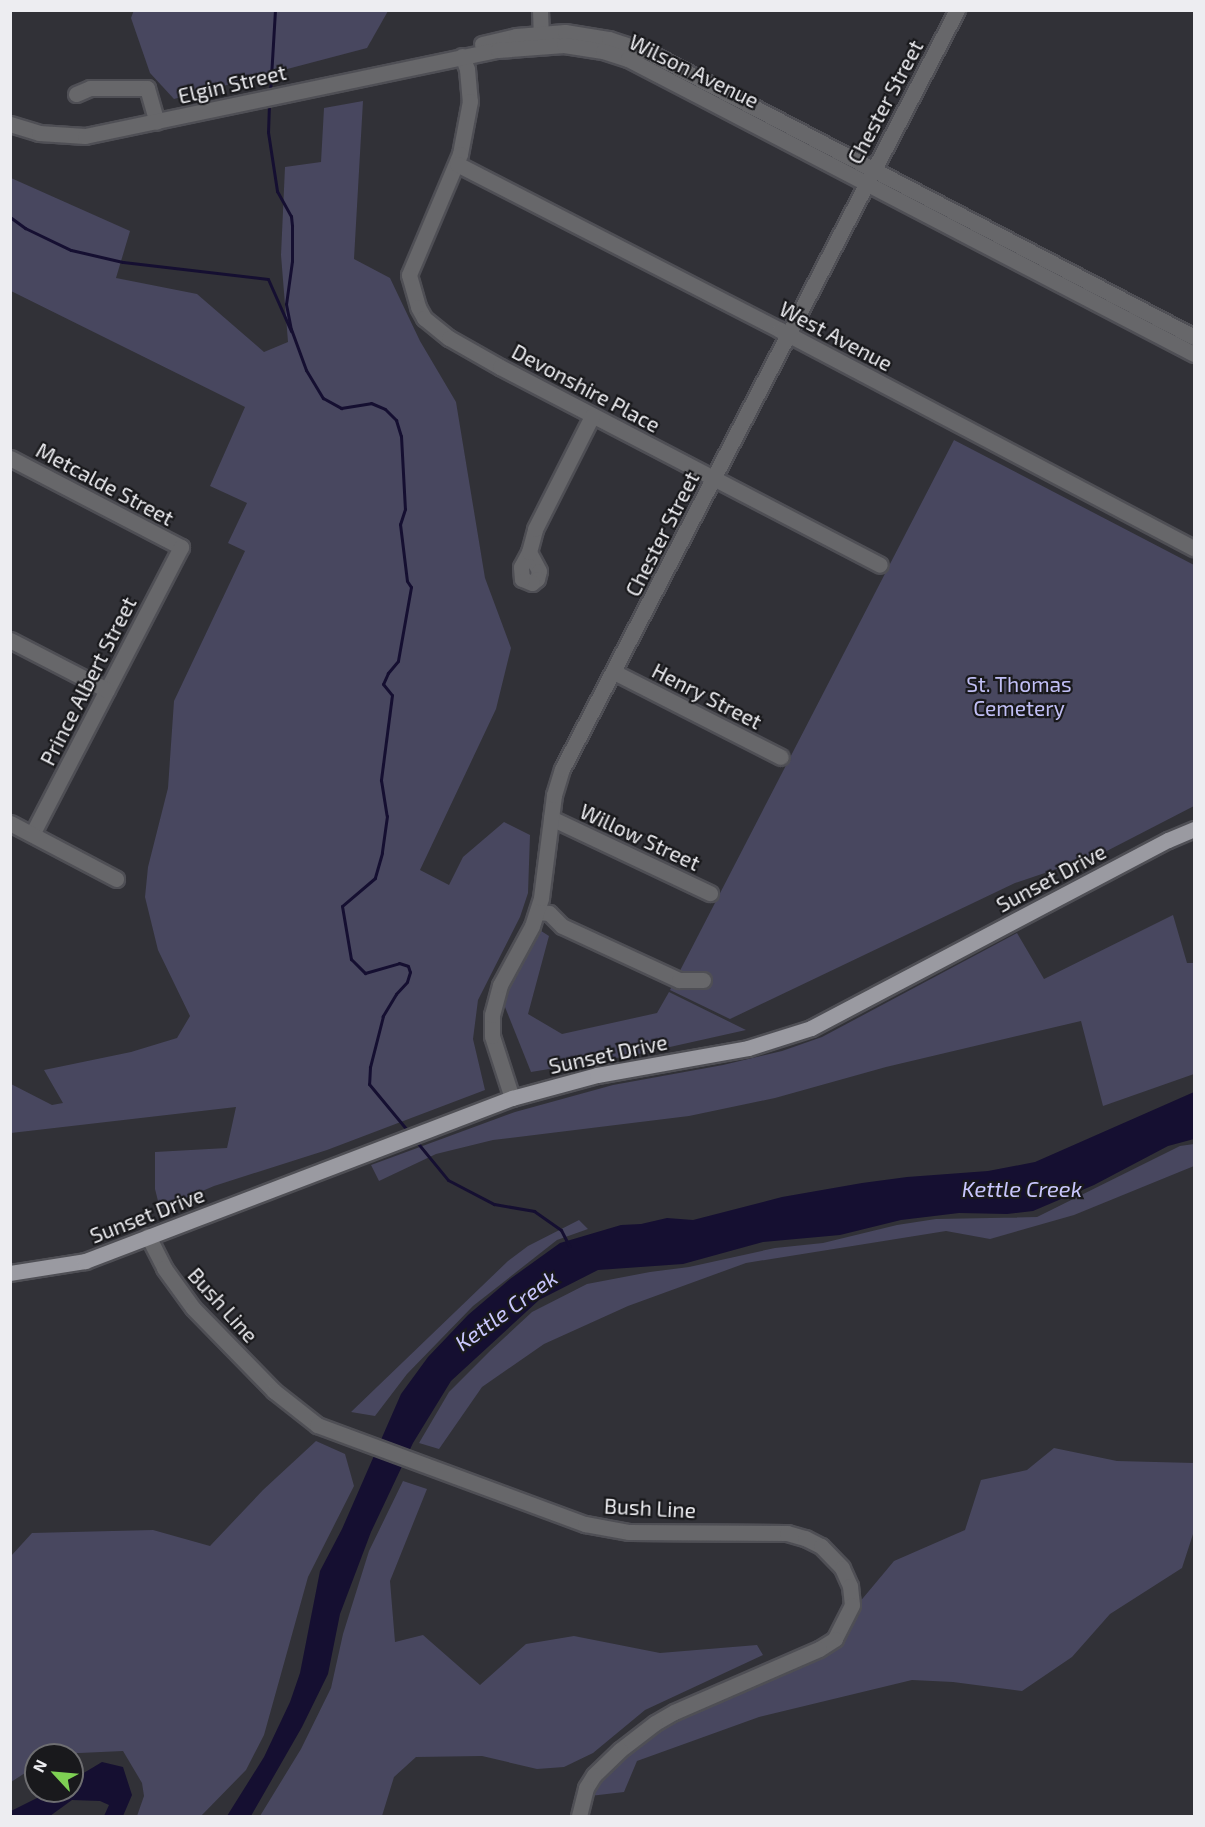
<!DOCTYPE html>
<html>
<head>
<meta charset="utf-8">
<style>
  body { margin:0 }
  #map { position:relative; width:1205px; height:1827px; overflow:hidden; background:#313137; font-family:"Exo 2",sans-serif }
  div>[style] { position:absolute }
  [style*='--x'] { left:calc(var(--x)*1px); top:calc(var(--y)*1px); width:calc(var(--w)*1px); rotate:calc(var(--a)*1deg) }
  .green>* { inset:0; background:#48475f }
  .water>* { inset:0; background:#150f31 }
  .stream>* { height:3px; margin:-1.5px; padding:0 1.5px; transform-origin:1.5px; border-radius:1.5px; background:#150f31 }
  .roads { filter:drop-shadow(2px 0 #4f4f55) drop-shadow(-2px 0 #4f4f55) drop-shadow(0 2px #4f4f55) drop-shadow(0 -2px #4f4f55) }
  .minor>* { height:15px; margin:-7.5px; padding:0 7.5px; transform-origin:7.5px; border-radius:7.5px; background:#67676a }
  .major>* { height:15px; margin:-7.5px; padding:0 7.5px; transform-origin:7.5px; border-radius:7.5px; background:#9a9aa1 }
  span { translate:-50% -50%; white-space:nowrap; text-align:center; line-height:1.15; -webkit-text-stroke:4.5px #19191c; paint-order:stroke }
  .street-label { font-size:21px; color:#ededf1 }
  .park-label { font-size:21px; color:#c1bff5 }
  .water-label { font-size:22px; color:#c9c7fd; font-style:italic }
  .frame { position:absolute; inset:0; border:12px solid #ededf1; pointer-events:none }
  .north { position:absolute; left:24px; top:1743px; width:60px; height:60px; box-sizing:border-box; background:#19191c; border:2px solid #6e6e71; border-radius:50%; rotate:296deg; font-size:16px; font-weight:700; line-height:24px; text-align:center; color:#ededf1 }
  .north::after { content:''; display:block; margin:auto; width:21px; height:27px; background:#7ed053; clip-path:polygon(50% 0,100% 100%,50% 72%,0 100%) }
</style>
</head>
<body>
<div id="map">
  <div class="green">
    <i style="clip-path:polygon(134px 10px,388px 10px,388px 11px,367px 48px,174px 99px,150px 73px,131px 18px)"></i>
    <i style="clip-path:polygon(363px 101px,354px 259px,390px 278px,420px 341px,456px 402px,485px 578px,511px 648px,496px 709px,420px 870px,449px 885px,463px 857px,504px 822px,530px 835px,528px 893px,520px 917px,478px 1000px,473px 1039px,485px 1090px,327px 1150px,214px 1186px,160px 1209px,155px 1189px,155px 1152px,227px 1148px,236px 1107px,11px 1133px,11px 1084px,52px 1105px,63px 1103px,44px 1070px,131px 1052px,177px 1038px,190px 1016px,158px 950px,145px 897px,148px 867px,168px 788px,174px 701px,245px 551px,228px 543px,247px 503px,210px 486px,245px 407px,11px 291px,11px 178px,130px 231px,116px 278px,197px 294px,264px 352px,288px 342px,281px 255px,285px 167px,321px 162px,324px 108px)"></i>
    <i style="clip-path:polygon(954px 440px,1194px 565px,1194px 806px,1101px 854px,1015px 883px,730px 1019px,670px 990px)"></i>
    <i style="clip-path:polygon(1173px 915px,1187px 963px,1194px 963px,1194px 1074px,1103px 1106px,1081px 1021px,886px 1067px,775px 1098px,689px 1116px,493px 1140px,436px 1154px,379px 1181px,371px 1165px,515px 1112px,613px 1085px,723px 1065px,782px 1051px,822px 1037px,1017px 933px,1044px 979px)"></i>
    <i style="clip-path:polygon(538px 929px,549px 936px,528px 1014px,562px 1034px,657px 1013px,669px 992px,746px 1030px,634px 1055px,531px 1072px,503px 1002px)"></i>
    <i style="clip-path:polygon(1194px 1144px,1194px 1166px,1074px 1215px,990px 1239px,946px 1231px,746px 1263px,628px 1306px,544px 1344px,482px 1387px,439px 1449px,419px 1443px,449px 1392px,491px 1350px,532px 1312px,587px 1284px,650px 1272px,689px 1267px,775px 1248px,823px 1243px,897px 1225px,936px 1219px,1037px 1217px,1180px 1146px)"></i>
    <i style="clip-path:polygon(579px 1220px,588px 1229px,557px 1240px,473px 1306px,407px 1374px,375px 1416px,351px 1412px,508px 1261px,528px 1246px)"></i>
    <i style="clip-path:polygon(316px 1441px,345px 1454px,354px 1486px,308px 1577px,264px 1735px,246px 1770px,201px 1816px,137px 1816px,144px 1796px,142px 1783px,123px 1751px,36px 1755px,36px 1766px,11px 1782px,11px 1556px,32px 1533px,153px 1530px,210px 1546px,263px 1490px)"></i>
    <i style="clip-path:polygon(1054px 1448px,1117px 1461px,1194px 1463px,1194px 1531px,1182px 1568px,1110px 1614px,1072px 1657px,1022px 1691px,953px 1682px,912px 1680px,759px 1717px,637px 1761px,624px 1792px,590px 1796px,601px 1777px,632px 1747px,689px 1714px,836px 1643px,853px 1610px,894px 1561px,965px 1530px,981px 1480px,1027px 1470px)"></i>
    <i style="clip-path:polygon(403px 1481px,427px 1489px,390px 1581px,395px 1642px,423px 1635px,480px 1685px,526px 1644px,574px 1636px,660px 1653px,757px 1645px,763px 1655px,645px 1710px,593px 1753px,564px 1767px,537px 1769px,482px 1756px,416px 1757px,394px 1777px,382px 1816px,260px 1816px,301px 1749px,331px 1688px,343px 1634px,369px 1551px)"></i>
  </div>
  <div class="water">
    <i style="clip-path:polygon(1194px 1092px,1194px 1139px,1168px 1146px,1094px 1185px,1033px 1211px,1007px 1214px,959px 1213px,901px 1220px,840px 1235px,763px 1242px,683px 1264px,598px 1270px,539px 1300px,451px 1381px,413px 1443px,371px 1532px,340px 1614px,328px 1674px,302px 1727px,251px 1816px,227px 1816px,264px 1757px,290px 1702px,300px 1673px,320px 1571px,342px 1529px,401px 1394px,428px 1357px,468px 1315px,510px 1279px,560px 1243px,621px 1225px,641px 1224px,667px 1218px,693px 1220px,782px 1197px,862px 1183px,907px 1177px,988px 1171px,1035px 1162px)"></i>
    <i style="clip-path:polygon(102px 1762px,123px 1767px,132px 1795px,123px 1816px,104px 1816px,109px 1805px,100px 1801px,72px 1800px,50px 1816px,11px 1816px,11px 1811px,51px 1791px,72px 1791px,72px 1780px)"></i>
  </div>
  <div class="stream">
    <i style="--x:270;--y:94;--w:84;--a:-86.6"></i>
    <i style="--x:269;--y:104;--w:28;--a:92"></i>
    <i style="--x:268;--y:132;--w:60;--a:81.3"></i>
    <i style="--x:277;--y:191;--w:29;--a:61"></i>
    <i style="--x:291;--y:216;--w:10;--a:84"></i>
    <i style="--x:292;--y:226;--w:35;--a:90"></i>
    <i style="--x:292;--y:261;--w:43;--a:97.9"></i>
    <i style="--x:286;--y:304;--w:25;--a:79"></i>
    <i style="--x:291;--y:329;--w:44;--a:69.9"></i>
    <i style="--x:306;--y:370;--w:33;--a:59"></i>
    <i style="--x:323;--y:398;--w:21;--a:29"></i>
    <i style="--x:341;--y:408;--w:30;--a:-9"></i>
    <i style="--x:371;--y:403;--w:15;--a:23"></i>
    <i style="--x:385;--y:409;--w:16;--a:45"></i>
    <i style="--x:396;--y:420;--w:17;--a:73"></i>
    <i style="--x:401;--y:436;--w:73;--a:86.9"></i>
    <i style="--x:405;--y:509;--w:16;--a:108"></i>
    <i style="--x:400;--y:524;--w:57;--a:83"></i>
    <i style="--x:407;--y:581;--w:7;--a:56"></i>
    <i style="--x:411;--y:587;--w:75;--a:100"></i>
    <i style="--x:398;--y:661;--w:16;--a:130"></i>
    <i style="--x:388;--y:673;--w:12;--a:114"></i>
    <i style="--x:383;--y:684;--w:14;--a:51"></i>
    <i style="--x:392;--y:695;--w:86;--a:97.4"></i>
    <i style="--x:381;--y:780;--w:36;--a:81"></i>
    <i style="--x:387;--y:816;--w:37;--a:98"></i>
    <i style="--x:382;--y:853;--w:26;--a:106"></i>
    <i style="--x:375;--y:878;--w:43;--a:139.7"></i>
    <i style="--x:342;--y:906;--w:54;--a:80.4"></i>
    <i style="--x:351;--y:959;--w:20;--a:45"></i>
    <i style="--x:365;--y:973;--w:35;--a:-16"></i>
    <i style="--x:399;--y:963;--w:9;--a:18"></i>
    <i style="--x:408;--y:966;--w:6;--a:72"></i>
    <i style="--x:410;--y:972;--w:10;--a:107"></i>
    <i style="--x:407;--y:982;--w:16;--a:133"></i>
    <i style="--x:396;--y:994;--w:26;--a:121"></i>
    <i style="--x:383;--y:1016;--w:53;--a:104.3"></i>
    <i style="--x:370;--y:1067;--w:17;--a:93"></i>
    <i style="--x:369;--y:1084;--w:61;--a:50.3"></i>
    <i style="--x:10;--y:217;--w:19;--a:36"></i>
    <i style="--x:25;--y:228;--w:51;--a:25.6"></i>
    <i style="--x:71;--y:250;--w:53;--a:13"></i>
    <i style="--x:123;--y:262;--w:146;--a:6.7"></i>
    <i style="--x:268;--y:279;--w:57;--a:66.1"></i>
    <i style="--x:416;--y:1141;--w:50;--a:50.6"></i>
    <i style="--x:448;--y:1180;--w:52;--a:27.6"></i>
    <i style="--x:494;--y:1204;--w:41;--a:9.9"></i>
    <i style="--x:534;--y:1211;--w:33;--a:35"></i>
    <i style="--x:561;--y:1230;--w:18;--a:63"></i>
  </div>
  <div class="roads">
    <div class="minor">
      <i style="--x:540;--y:10;--w:30;--a:88"></i>
      <i style="--x:482;--y:44;--w:35;--a:-13"></i>
      <i style="--x:516;--y:36;--w:49;--a:-4.7"></i>
      <i style="--x:565;--y:32;--w:45;--a:9"></i>
      <i style="--x:609;--y:39;--w:41;--a:18.4"></i>
      <i style="--x:648;--y:52;--w:616;--a:27.56"></i>
      <i style="--x:462;--y:56;--w:14;--a:69"></i>
      <i style="--x:467;--y:69;--w:32;--a:85"></i>
      <i style="--x:470;--y:101;--w:54;--a:100.7"></i>
      <i style="--x:460;--y:154;--w:131;--a:112.9"></i>
      <i style="--x:409;--y:275;--w:33;--a:74"></i>
      <i style="--x:418;--y:307;--w:13;--a:61"></i>
      <i style="--x:424;--y:318;--w:32;--a:39"></i>
      <i style="--x:449;--y:338;--w:59;--a:29.6"></i>
      <i style="--x:500;--y:367;--w:428;--a:27.5"></i>
      <i style="--x:76;--y:94;--w:15;--a:-23"></i>
      <i style="--x:90;--y:88;--w:57;--a:0"></i>
      <i style="--x:147;--y:88;--w:35;--a:74"></i>
      <i style="--x:10;--y:124;--w:30;--a:17"></i>
      <i style="--x:39;--y:133;--w:46;--a:3.7"></i>
      <i style="--x:85;--y:136;--w:422;--a:-11.8"></i>
      <i style="--x:498;--y:50;--w:66;--a:-4.3"></i>
      <i style="--x:564;--y:45;--w:39;--a:9"></i>
      <i style="--x:603;--y:51;--w:26;--a:18"></i>
      <i style="--x:628;--y:59;--w:638;--a:27.53"></i>
      <i style="--x:457;--y:164;--w:363;--a:27.2"></i>
      <i style="--x:780;--y:330;--w:468;--a:27.8"></i>
      <i style="--x:10;--y:458;--w:193;--a:27.5"></i>
      <i style="--x:181;--y:547;--w:323;--a:117.4"></i>
      <i style="--x:529;--y:552;--w:21;--a:62"></i>
      <i style="--x:539;--y:571;--w:8;--a:104"></i>
      <i style="--x:537;--y:579;--w:6;--a:141"></i>
      <i style="--x:532;--y:583;--w:11;--a:-158"></i>
      <i style="--x:522;--y:579;--w:12;--a:-95"></i>
      <i style="--x:521;--y:567;--w:17;--a:-62"></i>
      <i style="--x:529;--y:552;--w:24;--a:-75"></i>
      <i style="--x:535;--y:529;--w:127;--a:-63.2"></i>
      <i style="--x:10;--y:640;--w:109;--a:27.3"></i>
      <i style="--x:614;--y:672;--w:187;--a:27"></i>
      <i style="--x:551;--y:818;--w:176;--a:25.3"></i>
      <i style="--x:10;--y:823;--w:120;--a:27.8"></i>
      <i style="--x:537;--y:912;--w:12;--a:5"></i>
      <i style="--x:549;--y:913;--w:18;--a:45"></i>
      <i style="--x:562;--y:926;--w:129;--a:24.8"></i>
      <i style="--x:679;--y:980;--w:24;--a:0"></i>
      <i style="--x:512;--y:1098;--w:65;--a:-107.9"></i>
      <i style="--x:492;--y:1036;--w:21;--a:-90"></i>
      <i style="--x:492;--y:1015;--w:31;--a:-75"></i>
      <i style="--x:500;--y:985;--w:67;--a:-61.5"></i>
      <i style="--x:532;--y:926;--w:29;--a:-72"></i>
      <i style="--x:541;--y:898;--w:104;--a:-82.8"></i>
      <i style="--x:554;--y:795;--w:27;--a:-73"></i>
      <i style="--x:562;--y:769;--w:856;--a:-62.51"></i>
      <i style="--x:148;--y:1236;--w:36;--a:63"></i>
      <i style="--x:164;--y:1268;--w:49;--a:54.1"></i>
      <i style="--x:193;--y:1308;--w:116;--a:45.7"></i>
      <i style="--x:274;--y:1391;--w:55;--a:38.3"></i>
      <i style="--x:317;--y:1425;--w:286;--a:20.3"></i>
      <i style="--x:585;--y:1524;--w:45;--a:10.3"></i>
      <i style="--x:629;--y:1532;--w:158;--a:0.4"></i>
      <i style="--x:787;--y:1533;--w:19;--a:16"></i>
      <i style="--x:805;--y:1538;--w:18;--a:27"></i>
      <i style="--x:821;--y:1546;--w:30;--a:46"></i>
      <i style="--x:842;--y:1568;--w:20;--a:66"></i>
      <i style="--x:850;--y:1586;--w:19;--a:84"></i>
      <i style="--x:852;--y:1605;--w:38;--a:117"></i>
      <i style="--x:835;--y:1639;--w:19;--a:148"></i>
      <i style="--x:819;--y:1649;--w:158;--a:156.5"></i>
      <i style="--x:674;--y:1712;--w:22;--a:150"></i>
      <i style="--x:655;--y:1723;--w:44;--a:142.4"></i>
      <i style="--x:620;--y:1750;--w:36;--a:136"></i>
      <i style="--x:594;--y:1775;--w:15;--a:122"></i>
      <i style="--x:586;--y:1788;--w:29;--a:104"></i>
    </div>
    <div class="major">
      <i style="--x:10;--y:1273;--w:76;--a:-9.1"></i>
      <i style="--x:85;--y:1261;--w:457;--a:-20.9"></i>
      <i style="--x:512;--y:1098;--w:88;--a:-15.1"></i>
      <i style="--x:597;--y:1075;--w:153;--a:-10.1"></i>
      <i style="--x:748;--y:1048;--w:66;--a:-17.6"></i>
      <i style="--x:811;--y:1028;--w:403;--a:-27.8"></i>
      <i style="--x:1168;--y:840;--w:28;--a:-23"></i>
    </div>
  </div>
  <div class="street-label">
    <span style="left:694px;top:71px;rotate:26deg">Wilson Avenue</span>
    <span style="left:232px;top:84px;rotate:-13deg">Elgin Street</span>
    <span style="left:885px;top:102px;rotate:-62deg">Chester Street</span>
    <span style="left:836px;top:336px;rotate:28deg">West Avenue</span>
    <span style="left:586px;top:388px;rotate:28deg">Devonshire Place</span>
    <span style="left:105px;top:484px;rotate:28deg">Metcalde Street</span>
    <span style="left:662px;top:534px;rotate:-63deg">Chester Street</span>
    <span style="left:88px;top:681px;rotate:-63deg">Prince Albert Street</span>
    <span style="left:707px;top:696px;rotate:27deg">Henry Street</span>
    <span style="left:640px;top:837px;rotate:25deg">Willow Street</span>
    <span style="left:1051px;top:878px;rotate:-28deg">Sunset Drive</span>
    <span style="left:608px;top:1054px;rotate:-12deg">Sunset Drive</span>
    <span style="left:147px;top:1215px;rotate:-21deg">Sunset Drive</span>
    <span style="left:223px;top:1305px;rotate:48deg">Bush Line</span>
    <span style="left:650px;top:1508px;rotate:3deg">Bush Line</span>
  </div>
  <div class="park-label">
    <span style="left:1019px;top:696px">St. Thomas<br>Cemetery</span>
  </div>
  <div class="water-label">
    <span style="left:1022px;top:1189px">Kettle Creek</span>
    <span style="left:506px;top:1310px;rotate:-36deg">Kettle Creek</span>
  </div>
  <div class="frame"></div>
  <div class="north">N</div>
</div>
</body>
</html>
